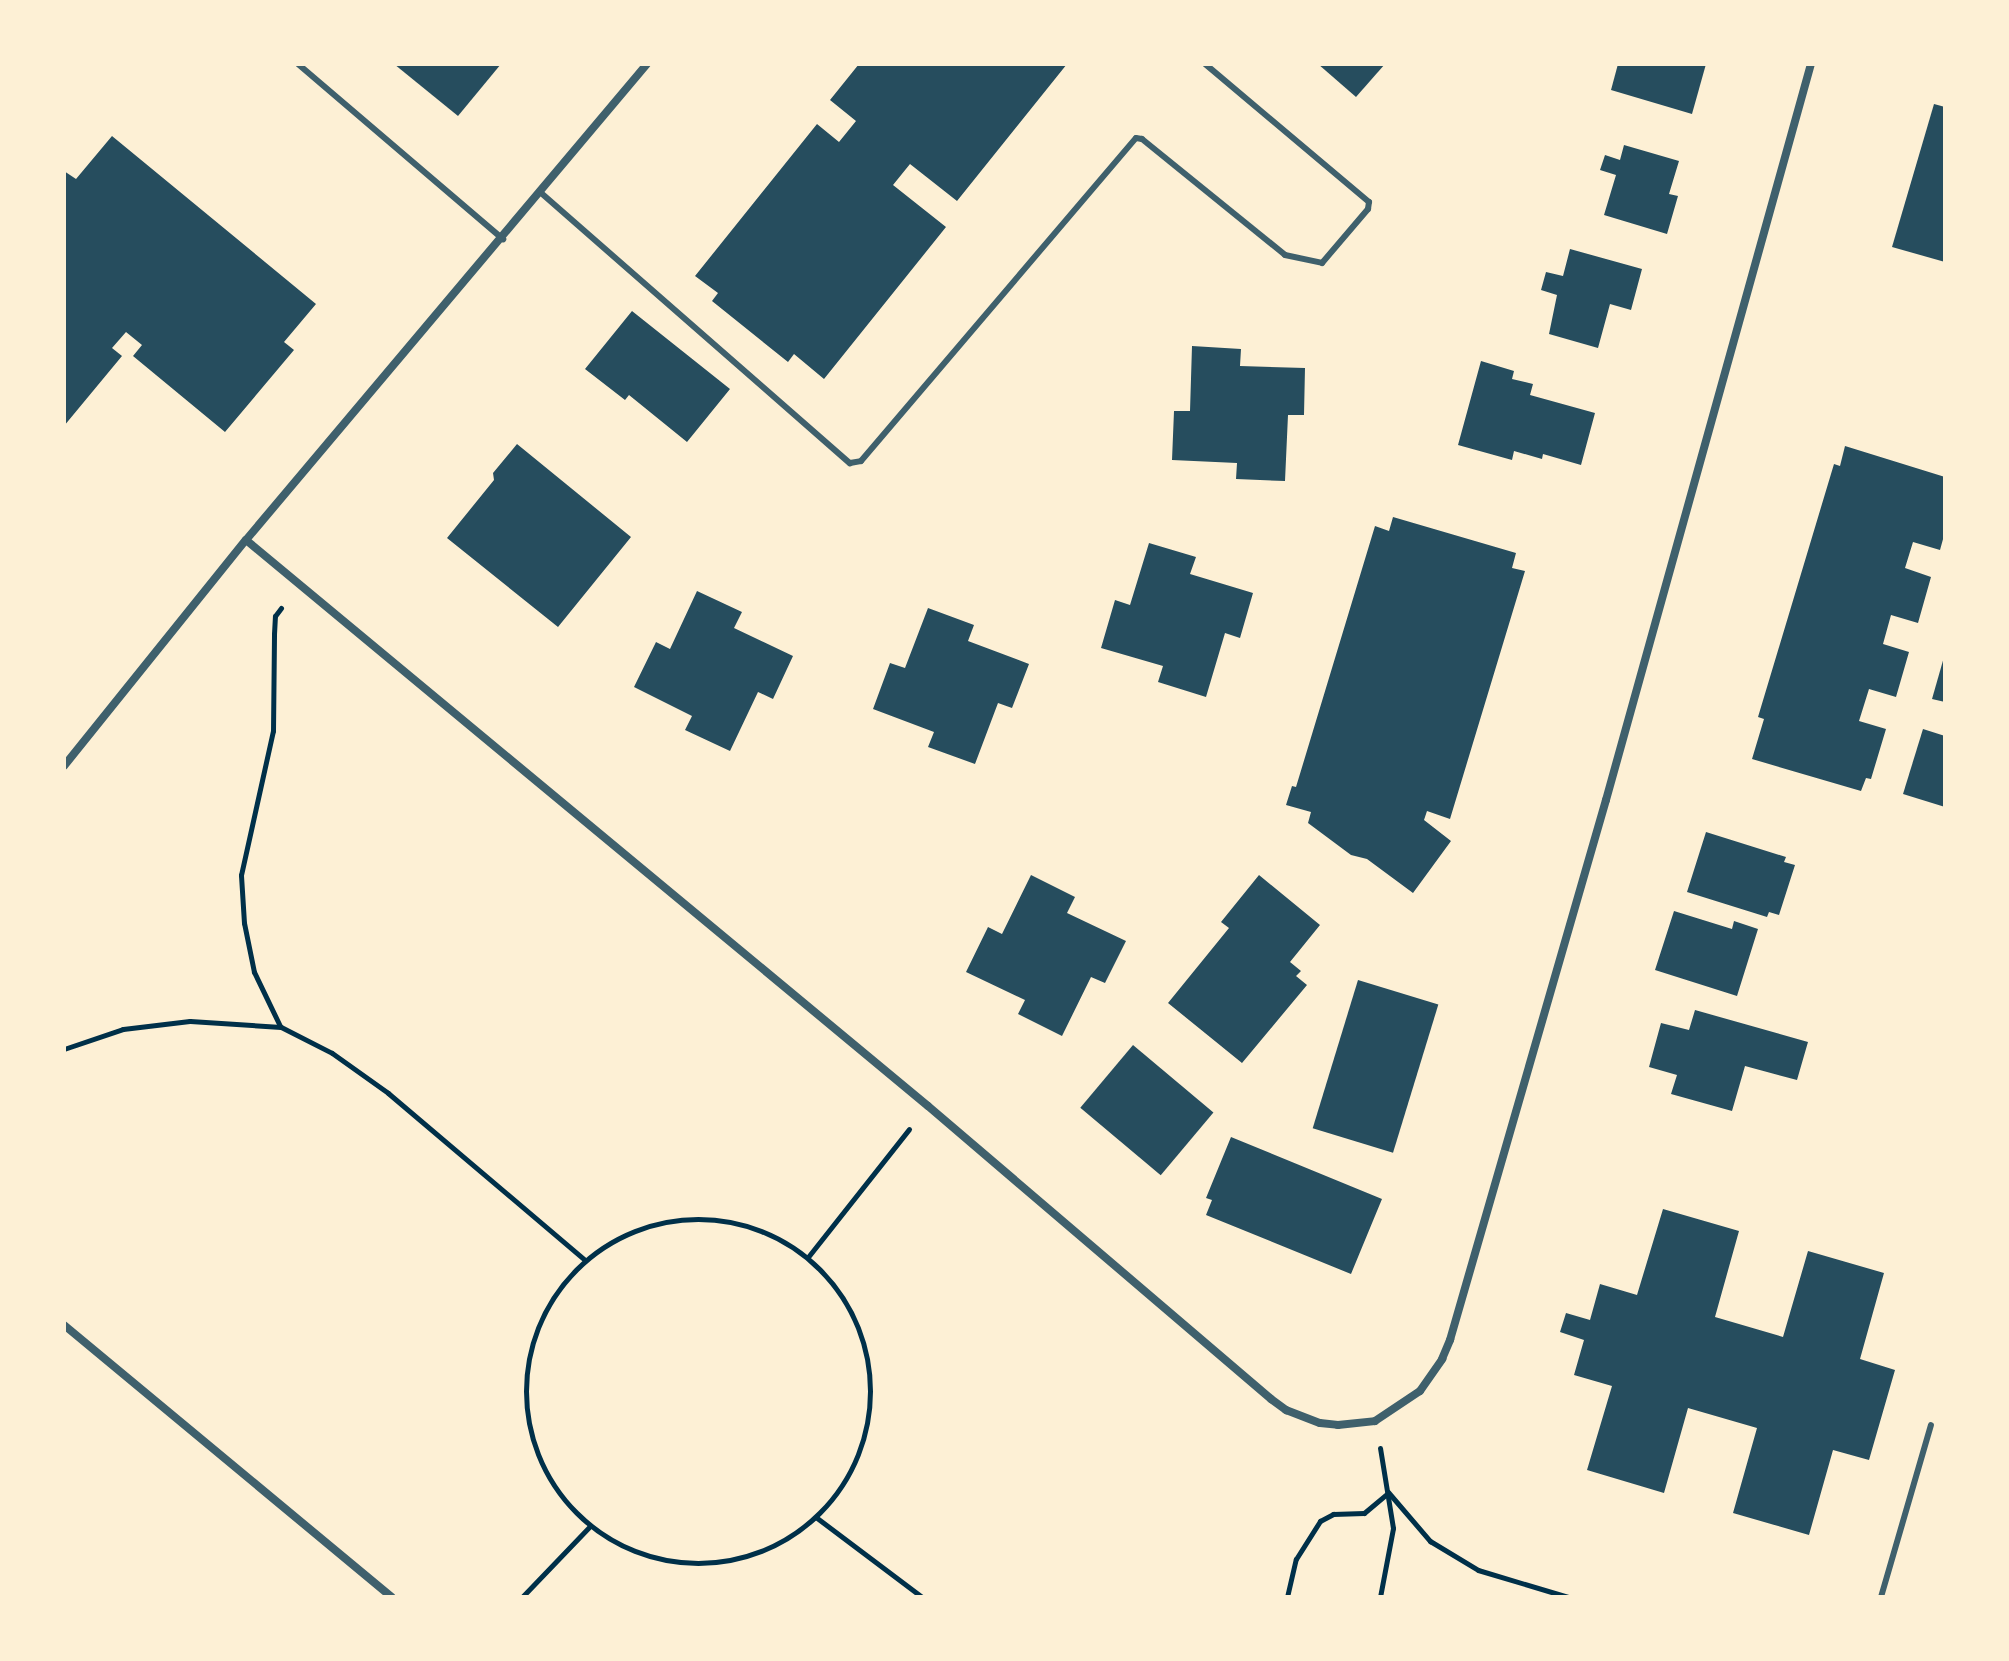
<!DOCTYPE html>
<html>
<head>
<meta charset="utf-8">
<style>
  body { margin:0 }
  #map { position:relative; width:2009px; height:1661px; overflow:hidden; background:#fdf0d5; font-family:Quicksand,sans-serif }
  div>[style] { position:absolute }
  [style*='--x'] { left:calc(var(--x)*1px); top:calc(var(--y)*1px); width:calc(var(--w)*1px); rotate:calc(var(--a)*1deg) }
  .building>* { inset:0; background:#264d5e; transform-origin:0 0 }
  .path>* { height:5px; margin:-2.5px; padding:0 2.5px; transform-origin:2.5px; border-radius:2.5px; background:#003049 }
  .path>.ring { margin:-2.5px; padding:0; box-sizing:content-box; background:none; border:5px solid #003049; border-radius:50% }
  .service>* { height:6px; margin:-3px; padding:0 3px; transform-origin:3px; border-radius:3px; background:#3f606c }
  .minor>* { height:8px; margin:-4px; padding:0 4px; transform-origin:4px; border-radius:4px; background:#3f606c }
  span { translate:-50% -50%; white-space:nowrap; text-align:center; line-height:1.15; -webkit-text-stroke:8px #fdf0d5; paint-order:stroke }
  .frame { position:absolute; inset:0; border:66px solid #fdf0d5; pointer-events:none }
</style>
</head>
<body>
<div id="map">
  <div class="building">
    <i style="clip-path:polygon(394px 64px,501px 64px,458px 116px)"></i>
    <i style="clip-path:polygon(859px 64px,1067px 64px,957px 201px,910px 164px,893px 185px,946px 227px,824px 379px,794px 354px,788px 362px,712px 301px,718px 293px,695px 276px,817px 124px,839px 142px,856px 121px,830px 100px)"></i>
    <i style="clip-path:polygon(1318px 64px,1385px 64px,1356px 97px)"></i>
    <i style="clip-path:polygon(1618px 64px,1706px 64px,1692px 114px,1611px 90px)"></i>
    <i style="clip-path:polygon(1934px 104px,1945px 107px,1945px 262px,1892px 247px)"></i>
    <i style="clip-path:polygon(112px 136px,316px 304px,284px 342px,294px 350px,225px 432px,133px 356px,142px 345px,126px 332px,112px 348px,122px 356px,64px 426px,64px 171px,76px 179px)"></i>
    <i style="clip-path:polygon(1624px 145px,1679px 161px,1669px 194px,1678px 196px,1667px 234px,1604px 215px,1616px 175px,1600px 170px,1605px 155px,1620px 160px)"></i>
    <i style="clip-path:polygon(1570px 249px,1642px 269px,1631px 310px,1610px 304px,1598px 348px,1549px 334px,1557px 295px,1541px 290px,1546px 272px,1563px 276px)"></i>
    <i style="clip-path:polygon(632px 311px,730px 389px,687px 442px,629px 395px,625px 400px,585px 369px)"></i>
    <i style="clip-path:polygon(1192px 346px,1241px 349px,1240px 366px,1305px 368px,1304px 415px,1288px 415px,1285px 481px,1236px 479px,1237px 463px,1172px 460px,1174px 411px,1190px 411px)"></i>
    <i style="clip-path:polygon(1481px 361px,1514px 371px,1512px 379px,1533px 384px,1530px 395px,1595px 413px,1581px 465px,1543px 454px,1542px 459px,1514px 451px,1512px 460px,1458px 445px)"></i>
    <i style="clip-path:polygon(517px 444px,631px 537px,558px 627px,447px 538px,494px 480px,493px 473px)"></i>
    <i style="clip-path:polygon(1845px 446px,1945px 477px,1945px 532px,1940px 550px,1913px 542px,1905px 568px,1931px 577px,1918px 623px,1891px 615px,1883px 644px,1909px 652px,1896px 697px,1869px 689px,1859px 721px,1886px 729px,1871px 779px,1866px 778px,1861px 791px,1752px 759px,1764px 719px,1758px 717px,1834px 464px,1840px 466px)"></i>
    <i style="clip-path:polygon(1393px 517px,1516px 553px,1512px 568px,1525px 571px,1450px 819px,1427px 811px,1424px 820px,1451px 841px,1413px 893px,1367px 859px,1351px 855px,1308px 823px,1311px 812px,1286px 805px,1292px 786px,1296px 787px,1375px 526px,1389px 531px)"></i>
    <i style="clip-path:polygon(1149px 543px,1196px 557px,1190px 574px,1253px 593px,1240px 638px,1225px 633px,1206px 697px,1158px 682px,1163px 666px,1101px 648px,1115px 600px,1130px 605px)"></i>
    <i style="clip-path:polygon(697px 591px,742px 612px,734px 628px,793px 656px,773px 699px,758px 692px,730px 751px,685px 730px,692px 716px,634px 687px,656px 642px,670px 649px)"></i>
    <i style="clip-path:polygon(928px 608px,974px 625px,968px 641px,1029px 664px,1012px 708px,998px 703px,975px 764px,928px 747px,934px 732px,873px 709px,890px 663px,905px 668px)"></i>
    <i style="clip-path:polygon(1944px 657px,1945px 657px,1945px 702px,1932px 699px)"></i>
    <i style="clip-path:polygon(1923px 729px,1945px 736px,1945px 807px,1903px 794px)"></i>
    <i style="clip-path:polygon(1706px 832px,1786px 857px,1784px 862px,1795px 865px,1779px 915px,1769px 912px,1767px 917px,1687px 892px)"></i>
    <i style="clip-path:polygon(1031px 875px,1075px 897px,1067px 913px,1126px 941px,1105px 983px,1091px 977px,1062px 1036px,1018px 1014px,1025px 1000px,966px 972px,988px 927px,1002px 934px)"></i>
    <i style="clip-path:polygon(1259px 875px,1320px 925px,1290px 962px,1301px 971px,1296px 976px,1307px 985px,1242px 1063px,1168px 1003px,1229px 928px,1221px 922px)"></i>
    <i style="clip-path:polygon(1674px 911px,1732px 929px,1734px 921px,1758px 929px,1737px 996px,1655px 970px)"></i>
    <i style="left:1358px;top:980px;width:84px;height:155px;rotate:17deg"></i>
    <i style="clip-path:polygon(1695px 1010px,1808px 1042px,1797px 1080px,1745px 1066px,1732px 1111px,1671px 1094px,1677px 1075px,1649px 1067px,1661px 1023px,1689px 1030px)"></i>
    <i style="left:1133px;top:1045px;width:105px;height:82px;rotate:40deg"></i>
    <i style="clip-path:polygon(1231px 1137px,1382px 1199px,1351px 1274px,1206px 1215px,1212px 1200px,1206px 1198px)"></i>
    <i style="clip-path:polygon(1663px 1209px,1739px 1231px,1715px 1317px,1783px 1337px,1808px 1251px,1884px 1273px,1860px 1359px,1895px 1370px,1869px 1460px,1833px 1450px,1809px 1535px,1733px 1513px,1757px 1428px,1688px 1408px,1664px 1493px,1587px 1470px,1612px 1386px,1574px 1375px,1584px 1340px,1560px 1332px,1566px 1313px,1590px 1320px,1600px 1284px,1637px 1295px)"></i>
  </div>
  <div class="path">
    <i style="--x:280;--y:1026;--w:60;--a:-115.7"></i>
    <i style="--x:254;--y:972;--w:50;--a:-101.5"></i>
    <i style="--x:244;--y:923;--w:48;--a:-93.6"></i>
    <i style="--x:241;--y:875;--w:148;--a:-77.5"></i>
    <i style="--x:273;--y:731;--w:97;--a:-89.4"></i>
    <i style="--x:274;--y:634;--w:18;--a:-87"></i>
    <i style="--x:275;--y:616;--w:10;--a:-53"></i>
    <i style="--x:64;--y:1049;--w:62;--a:-18.7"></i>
    <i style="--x:123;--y:1029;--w:67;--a:-6.8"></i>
    <i style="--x:190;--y:1021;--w:91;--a:3.8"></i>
    <i style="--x:281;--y:1027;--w:57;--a:27"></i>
    <i style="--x:332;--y:1053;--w:69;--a:35.5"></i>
    <i style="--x:388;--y:1093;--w:258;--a:40.3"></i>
    <i class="ring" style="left:526px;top:1219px;width:339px;height:339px"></i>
    <i style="--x:808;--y:1257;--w:163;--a:-51.7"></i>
    <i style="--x:1388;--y:1492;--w:65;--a:49.4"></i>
    <i style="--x:1430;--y:1541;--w:56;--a:31.1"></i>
    <i style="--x:1478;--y:1570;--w:94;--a:16.7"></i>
    <i style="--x:817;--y:1518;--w:131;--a:37"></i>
    <i style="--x:522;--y:1597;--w:98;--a:-46.2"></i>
    <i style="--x:1287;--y:1597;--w:39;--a:-77"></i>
    <i style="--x:1296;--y:1559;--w:45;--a:-57.7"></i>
    <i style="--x:1320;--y:1521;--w:15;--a:-28"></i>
    <i style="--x:1333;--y:1514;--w:31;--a:-2"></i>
    <i style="--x:1364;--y:1513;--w:31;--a:-40"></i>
    <i style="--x:1380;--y:1597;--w:70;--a:-79.3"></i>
    <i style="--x:1393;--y:1528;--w:81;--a:-99.2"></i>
  </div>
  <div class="service">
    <i style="--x:298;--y:64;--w:270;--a:40.5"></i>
    <i style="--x:540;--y:192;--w:412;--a:41.2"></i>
    <i style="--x:850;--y:463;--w:11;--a:-10"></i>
    <i style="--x:861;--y:461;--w:424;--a:-49.6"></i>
    <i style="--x:1136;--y:138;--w:6;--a:9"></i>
    <i style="--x:1142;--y:139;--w:184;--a:39"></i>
    <i style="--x:1285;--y:255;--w:38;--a:12"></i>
    <i style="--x:1322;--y:263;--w:71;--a:-49.6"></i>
    <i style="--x:1368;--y:209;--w:7;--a:-82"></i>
    <i style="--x:1369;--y:202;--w:214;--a:-139.9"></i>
    <i style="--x:1881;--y:1597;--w:179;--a:-73.8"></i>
  </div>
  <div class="minor">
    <i style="--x:246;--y:540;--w:886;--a:39.69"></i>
    <i style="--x:928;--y:1106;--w:451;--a:40.5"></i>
    <i style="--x:1271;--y:1399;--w:19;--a:36"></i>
    <i style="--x:1286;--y:1410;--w:36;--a:21"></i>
    <i style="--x:1320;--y:1423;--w:18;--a:6"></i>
    <i style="--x:1338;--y:1425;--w:37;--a:-6"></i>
    <i style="--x:1375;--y:1421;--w:54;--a:-33.7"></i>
    <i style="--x:1420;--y:1391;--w:39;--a:-55"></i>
    <i style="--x:1442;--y:1359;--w:21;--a:-67"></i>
    <i style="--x:1450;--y:1340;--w:562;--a:-73.89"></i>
    <i style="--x:1606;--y:800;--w:764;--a:-74.44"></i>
    <i style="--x:64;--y:766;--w:290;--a:-51.2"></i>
    <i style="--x:246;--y:540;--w:622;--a:-49.89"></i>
    <i style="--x:64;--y:1325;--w:426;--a:39.7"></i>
  </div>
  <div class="frame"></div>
</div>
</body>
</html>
